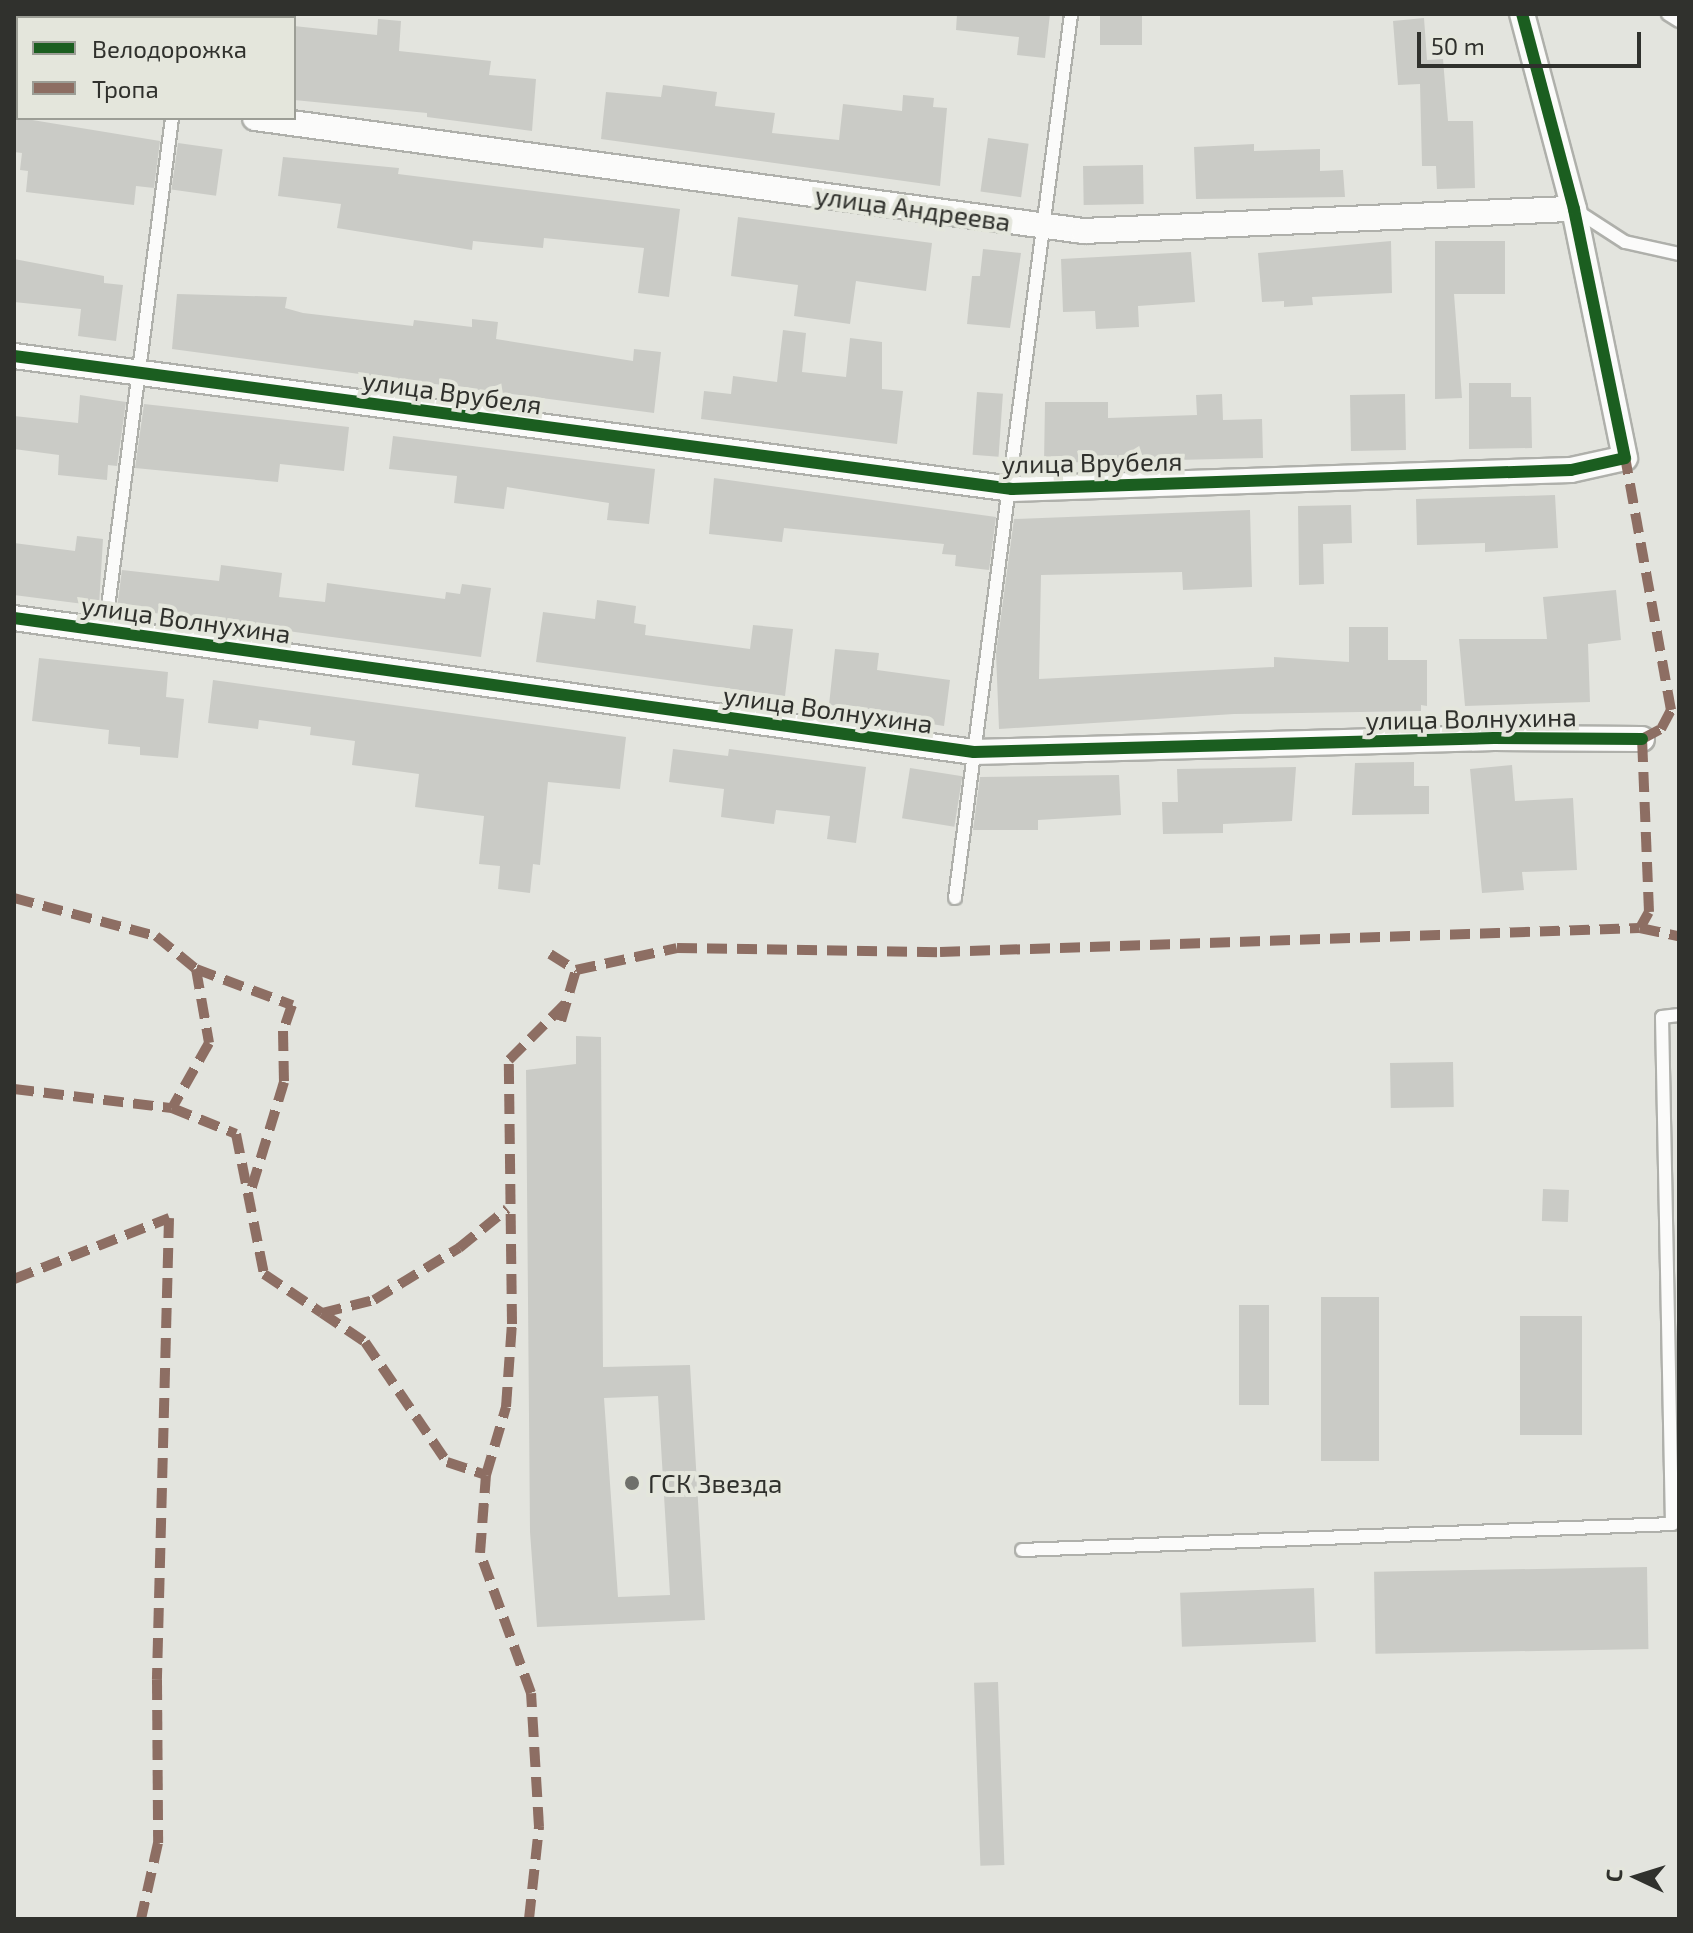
<!DOCTYPE html>
<html>
<head>
<meta charset="utf-8">
<style>
  body { margin:0 }
  #map { position:relative; width:1693px; height:1933px; overflow:hidden; background:#e3e4de; font-family:"Exo 2",sans-serif }
  div>[style] { position:absolute }
  [style*='--x'] { left:calc(var(--x)*1px); top:calc(var(--y)*1px); width:calc(var(--w)*1px); rotate:calc(var(--a)*1deg) }
  .building>* { inset:0; background:#cacbc6; transform-origin:0 0 }
  .roads { filter:drop-shadow(2px 0 #afb0ab) drop-shadow(-2px 0 #afb0ab) drop-shadow(0 2px #afb0ab) drop-shadow(0 -2px #afb0ab) }
  .lane>* { height:12px; margin:-6px; padding:0 6px; transform-origin:6px; border-radius:6px; background:#fbfbfa }
  .street>* { height:24px; margin:-12px; padding:0 12px; transform-origin:12px; border-radius:12px; background:#fbfbfa }
  .quiet>* { height:10px; margin-top:-5px; transform-origin:0; background:repeating-linear-gradient(90deg,#8d6e63 0 20px,transparent 0 30px) }
  .cycleway>* { height:12px; margin:-6px; padding:0 6px; transform-origin:6px; border-radius:6px; background:#1b5e20 }
  .dots>* { width:22px; height:22px; translate:-50% -50%; box-sizing:border-box; border:4px solid #e4e6dc; border-radius:50% }
  span { translate:-50% -50%; white-space:nowrap; text-align:center; line-height:1.15; -webkit-text-stroke:8px #e4e6dc; paint-order:stroke }
  .street-label { font-size:26px; color:#30312d }
  .poi-label { font-size:26px; color:#30312d }
  .left { translate:0 -50%; text-align:left }
  .frame { position:absolute; inset:0; border:16px solid #30312d; pointer-events:none }
  .legend { position:absolute; left:16px; top:16px; width:280px; height:104px; box-sizing:border-box; background:#e4e6dc; border:2px solid #9c9e96; margin:0; padding:10px 14px; list-style:none; font-size:24px; color:#30312d }
  .legend li { display:flex; align-items:center; gap:16px; height:40px }
  .legend b { width:40px; border:2px solid #9c9e96 }
  .north { position:absolute; left:1597px; top:1837px; width:80px; height:80px; -webkit-text-stroke:6px #e4e6dc; paint-order:stroke; rotate:274deg; font-size:22px; font-weight:700; line-height:32px; text-align:center; color:#30312d }
  .north::after { content:''; display:block; margin:auto; width:28px; height:36px; background:#30312d; clip-path:polygon(50% 0,100% 100%,50% 72%,0 100%) }
  .scale { position:absolute; left:1417px; top:32px; width:224px; height:36px; box-sizing:border-box; border:4px solid #30312d; border-top:0; padding-left:10px; font-size:24px; line-height:28px; white-space:nowrap; color:#30312d; -webkit-text-stroke:6px #e4e6dc; paint-order:stroke }
</style>
</head>
<body>
<div id="map">
  <div class="building">
    <i style="clip-path:polygon(957px 14px,1050px 14px,1045px 58px,1017px 55px,1019px 37px,956px 30px)"></i>
    <i style="left:1100px;top:14px;width:42px;height:31px"></i>
    <i style="clip-path:polygon(1424px 18px,1427px 60px,1443px 59px,1448px 121px,1473px 121px,1475px 188px,1437px 189px,1436px 166px,1422px 166px,1420px 84px,1398px 85px,1393px 21px)"></i>
    <i style="clip-path:polygon(378px 19px,401px 21px,399px 51px,491px 61px,489px 75px,536px 79px,532px 131px,427px 117px,427px 113px,294px 100px,294px 26px,377px 35px)"></i>
    <i style="clip-path:polygon(663px 85px,717px 92px,715px 106px,775px 113px,772px 133px,839px 140px,843px 104px,902px 111px,903px 95px,934px 98px,933px 107px,947px 108px,940px 186px,601px 139px,606px 92px,661px 97px)"></i>
    <i style="clip-path:polygon(14px 117px,160px 141px,154px 188px,136px 186px,134px 205px,26px 192px,28px 171px,20px 170px,22px 153px,14px 152px)"></i>
    <i style="left:988px;top:138px;width:41px;height:54px;rotate:8deg"></i>
    <i style="left:178px;top:143px;width:45px;height:47px;rotate:8deg"></i>
    <i style="clip-path:polygon(1254px 144px,1254px 151px,1320px 149px,1320px 171px,1343px 170px,1345px 197px,1196px 199px,1194px 147px)"></i>
    <i style="clip-path:polygon(283px 157px,399px 168px,398px 174px,680px 209px,669px 297px,638px 293px,644px 248px,544px 238px,543px 248px,473px 241px,472px 250px,337px 228px,341px 204px,278px 196px)"></i>
    <i style="left:1143px;top:165px;width:39px;height:60px;rotate:89deg"></i>
    <i style="clip-path:polygon(738px 217px,932px 243px,926px 291px,856px 281px,850px 324px,794px 316px,798px 285px,731px 276px)"></i>
    <i style="clip-path:polygon(1391px 241px,1392px 293px,1312px 297px,1313px 305px,1284px 307px,1284px 301px,1262px 302px,1258px 253px)"></i>
    <i style="clip-path:polygon(1435px 241px,1505px 241px,1505px 294px,1454px 294px,1462px 398px,1435px 399px)"></i>
    <i style="clip-path:polygon(983px 249px,1021px 253px,1010px 328px,967px 324px,972px 276px,980px 276px)"></i>
    <i style="clip-path:polygon(1191px 252px,1195px 302px,1138px 306px,1139px 327px,1096px 329px,1095px 311px,1063px 312px,1061px 259px)"></i>
    <i style="clip-path:polygon(14px 259px,104px 276px,104px 283px,123px 285px,116px 341px,78px 336px,81px 309px,14px 302px)"></i>
    <i style="clip-path:polygon(177px 294px,287px 297px,285px 308px,303px 313px,413px 326px,414px 320px,472px 327px,472px 319px,498px 322px,496px 339px,633px 361px,634px 349px,661px 352px,654px 413px,172px 349px)"></i>
    <i style="clip-path:polygon(783px 330px,806px 333px,802px 372px,846px 377px,850px 338px,882px 342px,882px 389px,903px 391px,897px 444px,701px 419px,704px 391px,731px 394px,733px 376px,777px 382px)"></i>
    <i style="clip-path:polygon(1469px 383px,1511px 383px,1511px 397px,1531px 397px,1532px 448px,1469px 449px)"></i>
    <i style="left:977px;top:392px;width:26px;height:63px;rotate:4deg"></i>
    <i style="clip-path:polygon(1222px 394px,1223px 420px,1262px 419px,1263px 458px,1044px 463px,1045px 402px,1108px 402px,1108px 418px,1197px 415px,1196px 395px)"></i>
    <i style="left:1405px;top:394px;width:56px;height:55px;rotate:89deg"></i>
    <i style="clip-path:polygon(80px 395px,126px 402px,117px 466px,108px 465px,107px 480px,58px 475px,59px 455px,14px 449px,14px 416px,78px 423px)"></i>
    <i style="clip-path:polygon(144px 404px,349px 427px,344px 471px,280px 464px,278px 482px,135px 468px)"></i>
    <i style="clip-path:polygon(393px 436px,655px 469px,649px 524px,607px 520px,609px 503px,507px 487px,504px 509px,454px 503px,457px 476px,389px 469px)"></i>
    <i style="clip-path:polygon(714px 478px,996px 517px,989px 570px,955px 566px,956px 555px,942px 554px,944px 544px,784px 528px,782px 542px,709px 534px)"></i>
    <i style="clip-path:polygon(1555px 495px,1558px 548px,1485px 552px,1485px 543px,1417px 545px,1416px 499px)"></i>
    <i style="clip-path:polygon(1351px 505px,1352px 543px,1323px 544px,1324px 584px,1299px 585px,1298px 506px)"></i>
    <i style="clip-path:polygon(1250px 510px,1252px 587px,1183px 590px,1182px 572px,1041px 575px,1039px 679px,1274px 667px,1274px 657px,1349px 662px,1349px 627px,1388px 627px,1388px 660px,1427px 660px,1427px 706px,1421px 705px,1421px 711px,1234px 714px,999px 729px,996px 653px,1014px 519px)"></i>
    <i style="clip-path:polygon(77px 536px,103px 539px,99px 606px,14px 595px,14px 543px,75px 551px)"></i>
    <i style="clip-path:polygon(221px 565px,282px 573px,279px 597px,325px 602px,327px 583px,445px 599px,446px 592px,460px 594px,462px 584px,491px 588px,481px 657px,117px 608px,122px 570px,219px 581px)"></i>
    <i style="clip-path:polygon(1616px 590px,1621px 640px,1588px 644px,1590px 702px,1465px 706px,1459px 639px,1547px 639px,1543px 597px)"></i>
    <i style="clip-path:polygon(597px 600px,636px 606px,634px 623px,646px 625px,645px 635px,750px 649px,753px 625px,793px 629px,785px 696px,536px 662px,543px 612px,595px 619px)"></i>
    <i style="clip-path:polygon(835px 649px,879px 653px,877px 670px,950px 680px,944px 726px,887px 717px,888px 711px,829px 705px)"></i>
    <i style="clip-path:polygon(39px 658px,168px 672px,166px 697px,184px 699px,178px 758px,140px 755px,140px 747px,108px 744px,109px 730px,32px 721px)"></i>
    <i style="clip-path:polygon(213px 680px,626px 737px,620px 789px,548px 782px,540px 865px,533px 864px,530px 893px,498px 889px,500px 866px,479px 864px,484px 816px,415px 807px,419px 774px,352px 765px,355px 741px,310px 735px,311px 727px,259px 720px,258px 729px,208px 723px)"></i>
    <i style="clip-path:polygon(673px 749px,728px 756px,729px 749px,866px 767px,856px 843px,827px 839px,830px 816px,776px 810px,774px 824px,721px 817px,724px 789px,669px 782px)"></i>
    <i style="clip-path:polygon(1414px 762px,1414px 786px,1429px 786px,1429px 814px,1352px 815px,1355px 763px)"></i>
    <i style="clip-path:polygon(1512px 765px,1515px 801px,1573px 798px,1577px 870px,1522px 872px,1524px 890px,1482px 893px,1470px 769px)"></i>
    <i style="clip-path:polygon(1296px 767px,1292px 821px,1223px 824px,1223px 833px,1163px 834px,1162px 802px,1178px 802px,1177px 769px)"></i>
    <i style="left:910px;top:768px;width:53px;height:51px;rotate:9deg"></i>
    <i style="clip-path:polygon(1119px 775px,1121px 815px,1038px 820px,1038px 830px,973px 830px,980px 777px)"></i>
    <i style="clip-path:polygon(evenodd,576px 1036px,601px 1037px,603px 1367px,690px 1365px,705px 1620px,537px 1627px,530px 1532px,526px 1070px,576px 1064px,576px 1036px,658px 1396px,670px 1595px,618px 1597px,604px 1398px,658px 1396px)"></i>
    <i style="left:1453px;top:1062px;width:45px;height:63px;rotate:89deg"></i>
    <i style="left:1543px;top:1189px;width:26px;height:32px;rotate:2deg"></i>
    <i style="left:1321px;top:1297px;width:58px;height:164px"></i>
    <i style="left:1239px;top:1305px;width:30px;height:100px"></i>
    <i style="left:1520px;top:1316px;width:62px;height:119px"></i>
    <i style="left:1647px;top:1567px;width:82px;height:273px;rotate:89deg"></i>
    <i style="left:1314px;top:1588px;width:54px;height:134px;rotate:88deg"></i>
    <i style="left:998px;top:1682px;width:183px;height:24px;rotate:88deg"></i>
  </div>
  <div class="roads">
    <div class="lane">
      <i style="--x:1668;--y:14;--w:13;--a:32"></i>
      <i style="--x:186;--y:18;--w:4;--a:-90"></i>
      <i style="--x:1577;--y:211;--w:57;--a:32.9"></i>
      <i style="--x:1625;--y:242;--w:55;--a:12.5"></i>
      <i style="--x:105;--y:630;--w:516;--a:-82.54"></i>
      <i style="--x:955;--y:898;--w:892;--a:-82.52"></i>
      <i style="--x:1022;--y:1550;--w:651;--a:-2.29"></i>
      <i style="--x:1672;--y:1524;--w:507;--a:-91.13"></i>
      <i style="--x:1662;--y:1017;--w:17;--a:-7"></i>
    </div>
    <div class="street">
      <i style="--x:14;--y:86;--w:4;--a:0"></i>
      <i style="--x:255;--y:118;--w:836;--a:7.77"></i>
      <i style="--x:1083;--y:231;--w:491;--a:-2.6"></i>
      <i style="--x:14;--y:356;--w:1007;--a:7.59"></i>
      <i style="--x:1012;--y:489;--w:559;--a:-1.95"></i>
      <i style="--x:1571;--y:470;--w:55;--a:-12.5"></i>
      <i style="--x:1625;--y:458;--w:254;--a:-101.6"></i>
      <i style="--x:1574;--y:209;--w:202;--a:-104.9"></i>
      <i style="--x:14;--y:618;--w:969;--a:7.95"></i>
      <i style="--x:974;--y:752;--w:520;--a:-1.54"></i>
      <i style="--x:1494;--y:738;--w:148;--a:0.4"></i>
    </div>
  </div>
  <div class="quiet">
    <i style="--x:14;--y:898;--w:147;--a:15"></i>
    <i style="--x:156;--y:936;--w:52;--a:39.5"></i>
    <i style="--x:196;--y:969;--w:75;--a:80"></i>
    <i style="--x:209;--y:1043;--w:75;--a:119.6"></i>
    <i style="--x:172;--y:1108;--w:69;--a:22.1"></i>
    <i style="--x:236;--y:1134;--w:143;--a:78.7"></i>
    <i style="--x:264;--y:1274;--w:70;--a:33.9"></i>
    <i style="--x:322;--y:1313;--w:54;--a:-14"></i>
    <i style="--x:374;--y:1300;--w:100;--a:-31.5"></i>
    <i style="--x:459;--y:1248;--w:62;--a:-39.1"></i>
    <i style="--x:1640;--y:928;--w:40;--a:12"></i>
    <i style="--x:550;--y:954;--w:31;--a:32"></i>
    <i style="--x:196;--y:969;--w:103;--a:20.6"></i>
    <i style="--x:292;--y:1005;--w:28;--a:109"></i>
    <i style="--x:283;--y:1031;--w:51;--a:88.9"></i>
    <i style="--x:284;--y:1082;--w:116;--a:107"></i>
    <i style="--x:561;--y:1021;--w:53;--a:-73.6"></i>
    <i style="--x:576;--y:970;--w:103;--a:-12.3"></i>
    <i style="--x:677;--y:948;--w:263;--a:0.9"></i>
    <i style="--x:940;--y:952;--w:700;--a:-1.96"></i>
    <i style="--x:1640;--y:928;--w:18;--a:-61"></i>
    <i style="--x:1649;--y:912;--w:173;--a:-92.3"></i>
    <i style="--x:1642;--y:739;--w:21;--a:-28"></i>
    <i style="--x:1661;--y:729;--w:21;--a:-62"></i>
    <i style="--x:1671;--y:710;--w:256;--a:-100.3"></i>
    <i style="--x:14;--y:1089;--w:159;--a:6.9"></i>
    <i style="--x:14;--y:1279;--w:167;--a:-21.5"></i>
    <i style="--x:169;--y:1218;--w:462;--a:91.5"></i>
    <i style="--x:157;--y:1680;--w:163;--a:89.6"></i>
    <i style="--x:158;--y:1843;--w:78;--a:102.6"></i>
    <i style="--x:322;--y:1313;--w:52;--a:34"></i>
    <i style="--x:365;--y:1342;--w:145;--a:55.7"></i>
    <i style="--x:447;--y:1462;--w:41;--a:18.4"></i>
    <i style="--x:529;--y:1919;--w:93;--a:-83.8"></i>
    <i style="--x:539;--y:1827;--w:134;--a:-93.4"></i>
    <i style="--x:531;--y:1693;--w:149;--a:-110"></i>
    <i style="--x:480;--y:1553;--w:78;--a:-85.6"></i>
    <i style="--x:486;--y:1475;--w:71;--a:-73.6"></i>
    <i style="--x:506;--y:1407;--w:83;--a:-85.9"></i>
    <i style="--x:512;--y:1324;--w:264;--a:-90.7"></i>
    <i style="--x:509;--y:1060;--w:79;--a:-45"></i>
  </div>
  <div class="cycleway">
    <i style="--x:14;--y:356;--w:1007;--a:7.59"></i>
    <i style="--x:1012;--y:489;--w:559;--a:-1.95"></i>
    <i style="--x:1571;--y:470;--w:55;--a:-12.5"></i>
    <i style="--x:1625;--y:458;--w:254;--a:-101.6"></i>
    <i style="--x:1574;--y:209;--w:202;--a:-104.9"></i>
    <i style="--x:14;--y:618;--w:969;--a:7.95"></i>
    <i style="--x:974;--y:752;--w:520;--a:-1.54"></i>
    <i style="--x:1494;--y:738;--w:148;--a:0.4"></i>
  </div>
  <div class="dots">
    <i style="left:632px;top:1483px;background:#6f706b"></i>
  </div>
  <div class="street-label">
    <span style="left:913px;top:208px;rotate:8deg">улица Андреева</span>
    <span style="left:452px;top:392px;rotate:8deg">улица Врубеля</span>
    <span style="left:1092px;top:462px;rotate:-1deg">улица Врубеля</span>
    <span style="left:186px;top:619px;rotate:8deg">улица Волнухина</span>
    <span style="left:828px;top:709px;rotate:8deg">улица Волнухина</span>
    <span style="left:1471px;top:718px;rotate:-1deg">улица Волнухина</span>
  </div>
  <div class="poi-label">
    <span class="left" style="left:648px;top:1483px">ГСК Звезда</span>
  </div>
  <div class="frame"></div>
  <ul class="legend">
  <li><b style="height:10px;background:#1b5e20"></b>Велодорожка</li>
  <li><b style="height:10px;background:#8d6e63"></b>Тропа</li>
  </ul>
  <div class="north">С</div>
  <div class="scale">50 m</div>
</div>
</body>
</html>
